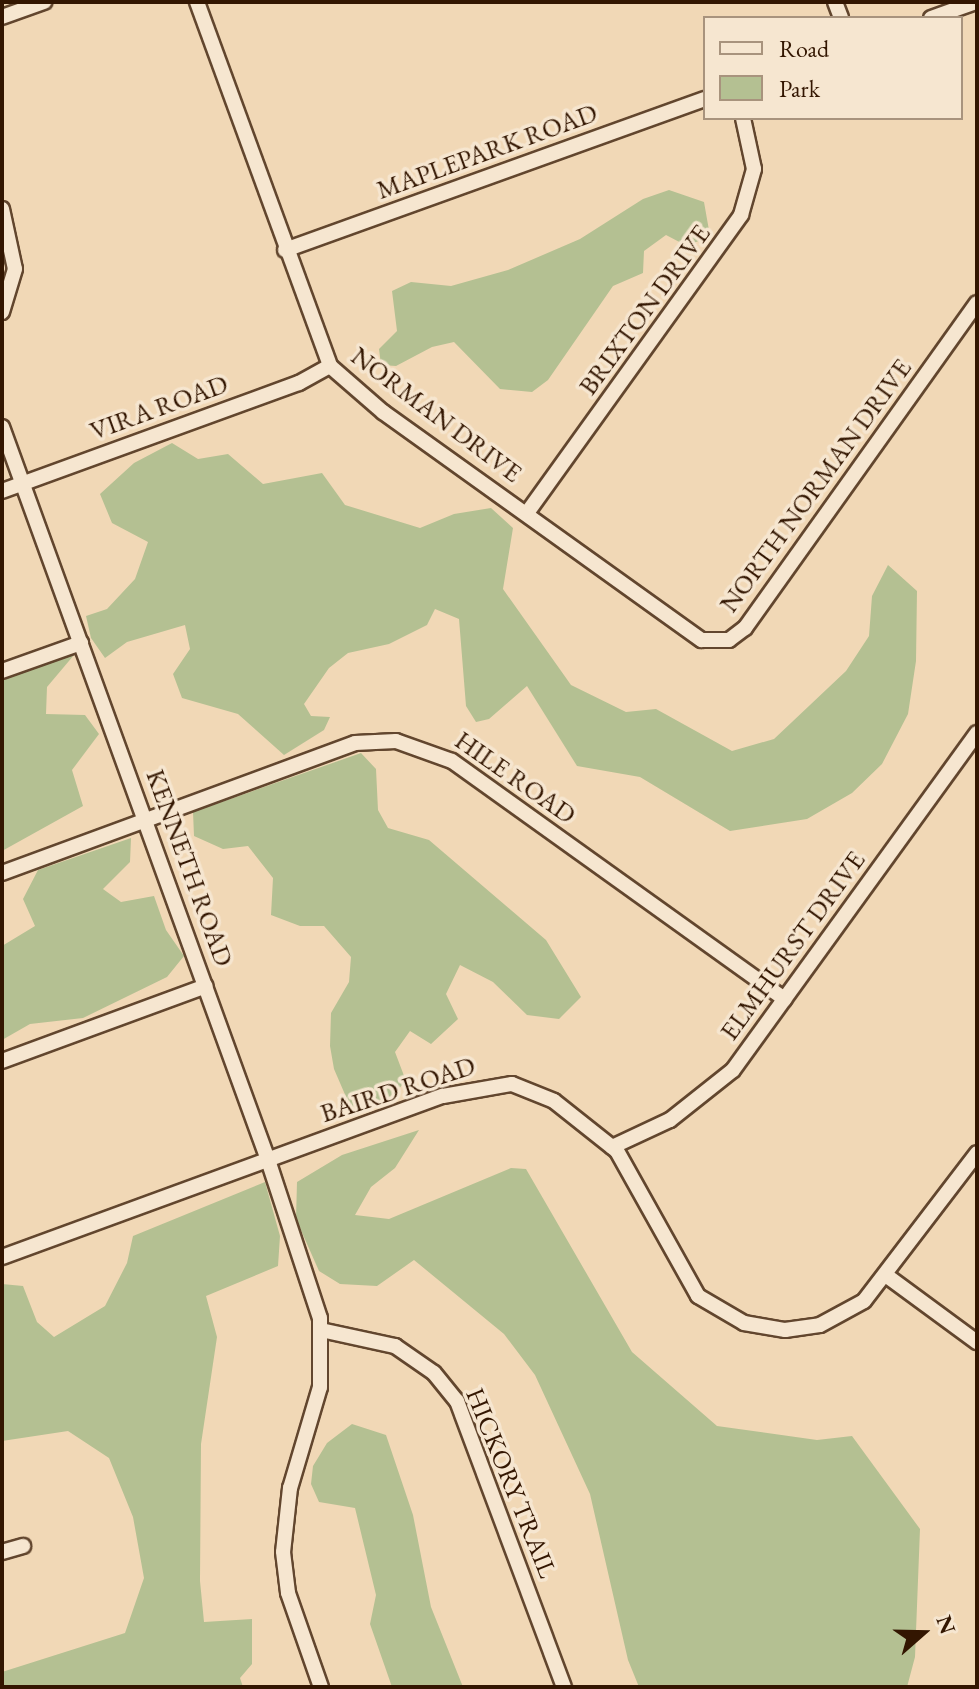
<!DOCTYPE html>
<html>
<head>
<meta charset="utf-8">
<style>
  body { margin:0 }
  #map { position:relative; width:979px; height:1689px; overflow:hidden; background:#f1d8b6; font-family:"EB Garamond",serif }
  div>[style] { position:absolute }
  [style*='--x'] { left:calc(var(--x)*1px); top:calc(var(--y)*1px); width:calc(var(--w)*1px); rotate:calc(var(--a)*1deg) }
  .green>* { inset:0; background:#b4c092 }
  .roads { filter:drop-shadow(2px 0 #62462e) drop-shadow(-2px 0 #62462e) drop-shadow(0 2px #62462e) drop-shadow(0 -2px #62462e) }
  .street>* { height:14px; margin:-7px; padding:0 7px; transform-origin:7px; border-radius:7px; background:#f6e6d0 }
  span { translate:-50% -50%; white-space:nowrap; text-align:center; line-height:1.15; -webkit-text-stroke:7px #f6e6d0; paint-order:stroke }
  .street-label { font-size:26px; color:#331601 }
  .frame { position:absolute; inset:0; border:4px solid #331601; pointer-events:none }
  .legend { position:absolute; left:703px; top:16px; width:260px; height:104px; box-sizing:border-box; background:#f6e6d0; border:2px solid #a8937d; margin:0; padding:10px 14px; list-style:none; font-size:24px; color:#331601 }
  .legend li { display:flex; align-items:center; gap:16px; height:40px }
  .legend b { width:40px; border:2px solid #a8937d }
  .north { position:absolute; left:883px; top:1593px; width:80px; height:80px; -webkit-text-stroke:6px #f6e6d0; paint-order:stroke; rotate:70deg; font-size:22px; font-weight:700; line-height:32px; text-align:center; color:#331601 }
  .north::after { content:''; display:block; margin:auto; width:28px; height:36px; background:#331601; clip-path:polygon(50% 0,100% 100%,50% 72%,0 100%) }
</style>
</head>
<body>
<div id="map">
  <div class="green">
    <i style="clip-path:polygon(669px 190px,704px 202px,710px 236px,687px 246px,666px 235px,644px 251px,643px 273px,613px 286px,548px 380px,532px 392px,500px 389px,454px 342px,432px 347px,396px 366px,381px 365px,379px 349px,397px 331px,392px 291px,411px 282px,451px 286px,508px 270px,580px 239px,643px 199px)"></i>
    <i style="clip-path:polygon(172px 443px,198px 459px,228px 454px,263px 484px,322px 473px,345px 505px,420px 528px,454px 514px,491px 508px,513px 528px,503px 589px,571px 685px,626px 712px,656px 709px,732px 751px,774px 739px,846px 671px,869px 636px,872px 596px,888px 565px,917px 591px,916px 661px,908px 714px,882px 764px,852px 793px,807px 819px,730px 831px,640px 777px,577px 766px,527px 686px,489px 719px,476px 722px,466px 706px,459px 619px,435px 609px,427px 625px,389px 644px,348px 653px,329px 668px,304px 704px,311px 716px,330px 717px,324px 730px,284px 755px,238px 714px,182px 698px,173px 674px,190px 649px,185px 625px,127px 642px,105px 658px,91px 638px,86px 616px,107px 609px,135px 579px,148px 542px,112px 523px,100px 494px,134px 463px)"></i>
    <i style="clip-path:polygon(74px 655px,47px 687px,46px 714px,85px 715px,99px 734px,72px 770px,83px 806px,2px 851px,2px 680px)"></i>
    <i style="clip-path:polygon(361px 753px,376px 769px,378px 810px,388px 828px,429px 840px,546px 940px,581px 997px,559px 1019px,527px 1015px,493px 982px,460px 965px,446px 994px,458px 1019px,431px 1044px,410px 1031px,395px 1052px,406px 1081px,389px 1099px,353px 1113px,334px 1069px,330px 1046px,331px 1013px,349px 982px,351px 957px,324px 926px,300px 926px,271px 915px,273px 878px,248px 846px,223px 849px,194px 836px,193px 812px)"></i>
    <i style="clip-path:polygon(131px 838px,130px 862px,103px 889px,121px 902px,154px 896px,166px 930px,184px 956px,167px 977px,83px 1018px,30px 1024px,2px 1040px,2px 946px,35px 926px,23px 899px,38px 870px)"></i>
    <i style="clip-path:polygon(419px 1130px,395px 1168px,371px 1187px,355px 1215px,389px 1219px,511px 1168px,526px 1169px,632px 1352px,717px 1426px,817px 1440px,852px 1436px,920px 1529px,915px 1657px,907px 1687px,639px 1687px,628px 1660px,590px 1494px,535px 1375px,504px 1334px,414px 1260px,377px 1286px,340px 1284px,319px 1271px,296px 1219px,297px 1182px,342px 1155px)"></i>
    <i style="clip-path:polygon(265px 1182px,280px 1236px,278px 1266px,206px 1296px,217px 1337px,201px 1444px,200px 1581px,204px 1622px,252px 1619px,252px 1664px,240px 1678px,243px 1687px,2px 1687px,2px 1672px,125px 1633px,144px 1578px,133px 1517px,109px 1458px,68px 1431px,2px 1441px,2px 1284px,23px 1286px,37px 1322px,54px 1337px,105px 1306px,127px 1263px,133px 1236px)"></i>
    <i style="clip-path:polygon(352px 1424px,386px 1435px,413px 1515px,431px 1607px,463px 1687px,392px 1687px,370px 1624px,376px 1595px,355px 1508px,319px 1502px,311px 1484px,313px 1466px,327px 1443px)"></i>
  </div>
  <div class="roads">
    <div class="street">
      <i style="--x:197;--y:2;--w:388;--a:69.9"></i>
      <i style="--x:330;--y:366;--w:70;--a:41"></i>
      <i style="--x:383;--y:412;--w:392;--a:35.6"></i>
      <i style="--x:702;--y:640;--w:27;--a:0"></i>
      <i style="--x:729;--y:640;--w:20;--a:-37"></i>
      <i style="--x:745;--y:628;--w:399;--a:-54.5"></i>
      <i style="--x:835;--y:2;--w:17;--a:69"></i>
      <i style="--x:2;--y:17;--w:45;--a:-19.7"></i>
      <i style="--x:931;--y:18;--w:48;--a:-19.6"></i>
      <i style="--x:2;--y:209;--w:61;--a:77.8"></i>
      <i style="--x:15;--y:269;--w:45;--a:106.8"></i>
      <i style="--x:285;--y:250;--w:446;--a:-19.8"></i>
      <i style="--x:2;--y:427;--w:780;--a:70.05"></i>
      <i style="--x:268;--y:1160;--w:166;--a:71.8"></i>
      <i style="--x:320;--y:1318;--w:69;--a:90"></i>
      <i style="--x:320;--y:1387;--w:105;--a:106.5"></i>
      <i style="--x:290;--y:1488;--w:64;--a:96.2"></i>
      <i style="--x:283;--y:1552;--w:41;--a:83"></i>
      <i style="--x:288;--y:1593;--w:100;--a:70.7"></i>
      <i style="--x:2;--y:491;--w:316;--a:-20"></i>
      <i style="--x:299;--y:383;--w:35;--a:-29"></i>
      <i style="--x:527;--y:513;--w:367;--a:-54.3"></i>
      <i style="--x:741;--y:215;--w:48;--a:-74.2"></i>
      <i style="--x:754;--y:169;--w:52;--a:-102.2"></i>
      <i style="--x:2;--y:671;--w:84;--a:-19.5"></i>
      <i style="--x:2;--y:873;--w:376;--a:-20.2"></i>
      <i style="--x:355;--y:743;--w:41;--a:-2.8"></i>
      <i style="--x:396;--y:741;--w:59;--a:19.7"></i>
      <i style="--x:452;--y:761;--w:409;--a:35.6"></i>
      <i style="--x:2;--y:1061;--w:217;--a:-20.2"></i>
      <i style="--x:612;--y:1147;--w:64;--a:-25"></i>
      <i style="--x:670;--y:1120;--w:80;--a:-38.4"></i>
      <i style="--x:733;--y:1070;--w:416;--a:-54.1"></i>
      <i style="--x:2;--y:1257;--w:469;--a:-20.1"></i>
      <i style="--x:443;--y:1096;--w:70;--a:-9.9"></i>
      <i style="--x:512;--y:1084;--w:45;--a:22"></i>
      <i style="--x:554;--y:1101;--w:80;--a:38.4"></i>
      <i style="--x:617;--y:1151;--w:166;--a:60.8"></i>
      <i style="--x:698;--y:1296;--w:53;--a:30.4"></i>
      <i style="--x:744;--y:1323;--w:42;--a:9.7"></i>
      <i style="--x:785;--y:1330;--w:35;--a:-8"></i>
      <i style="--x:820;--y:1325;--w:50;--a:-28.6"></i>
      <i style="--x:864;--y:1301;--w:186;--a:-52.6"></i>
      <i style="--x:887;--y:1276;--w:112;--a:36.3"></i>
      <i style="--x:321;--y:1330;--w:76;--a:12.2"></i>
      <i style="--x:395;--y:1346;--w:47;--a:34.7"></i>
      <i style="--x:434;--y:1373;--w:36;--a:51"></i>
      <i style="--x:457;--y:1401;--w:305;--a:69.5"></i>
      <i style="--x:2;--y:1552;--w:22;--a:-16"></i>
    </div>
  </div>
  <div class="street-label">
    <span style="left:487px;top:152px;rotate:-20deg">MAPLEPARK ROAD</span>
    <span style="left:645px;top:310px;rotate:-54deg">BRIXTON DRIVE</span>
    <span style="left:159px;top:408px;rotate:-20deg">VIRA ROAD</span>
    <span style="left:436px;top:415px;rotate:37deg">NORMAN DRIVE</span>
    <span style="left:816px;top:486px;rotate:-54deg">NORTH NORMAN DRIVE</span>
    <span style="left:515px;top:778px;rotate:35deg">HILE ROAD</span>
    <span style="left:189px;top:868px;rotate:70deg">KENNETH ROAD</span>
    <span style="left:793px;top:946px;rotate:-54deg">ELMHURST DRIVE</span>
    <span style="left:398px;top:1090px;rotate:-18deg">BAIRD ROAD</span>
    <span style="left:511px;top:1483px;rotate:68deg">HICKORY TRAIL</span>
  </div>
  <div class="frame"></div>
  <ul class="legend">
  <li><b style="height:10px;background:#f6e6d0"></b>Road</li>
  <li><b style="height:22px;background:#b4c092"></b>Park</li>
  </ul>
  <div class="north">N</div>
</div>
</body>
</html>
